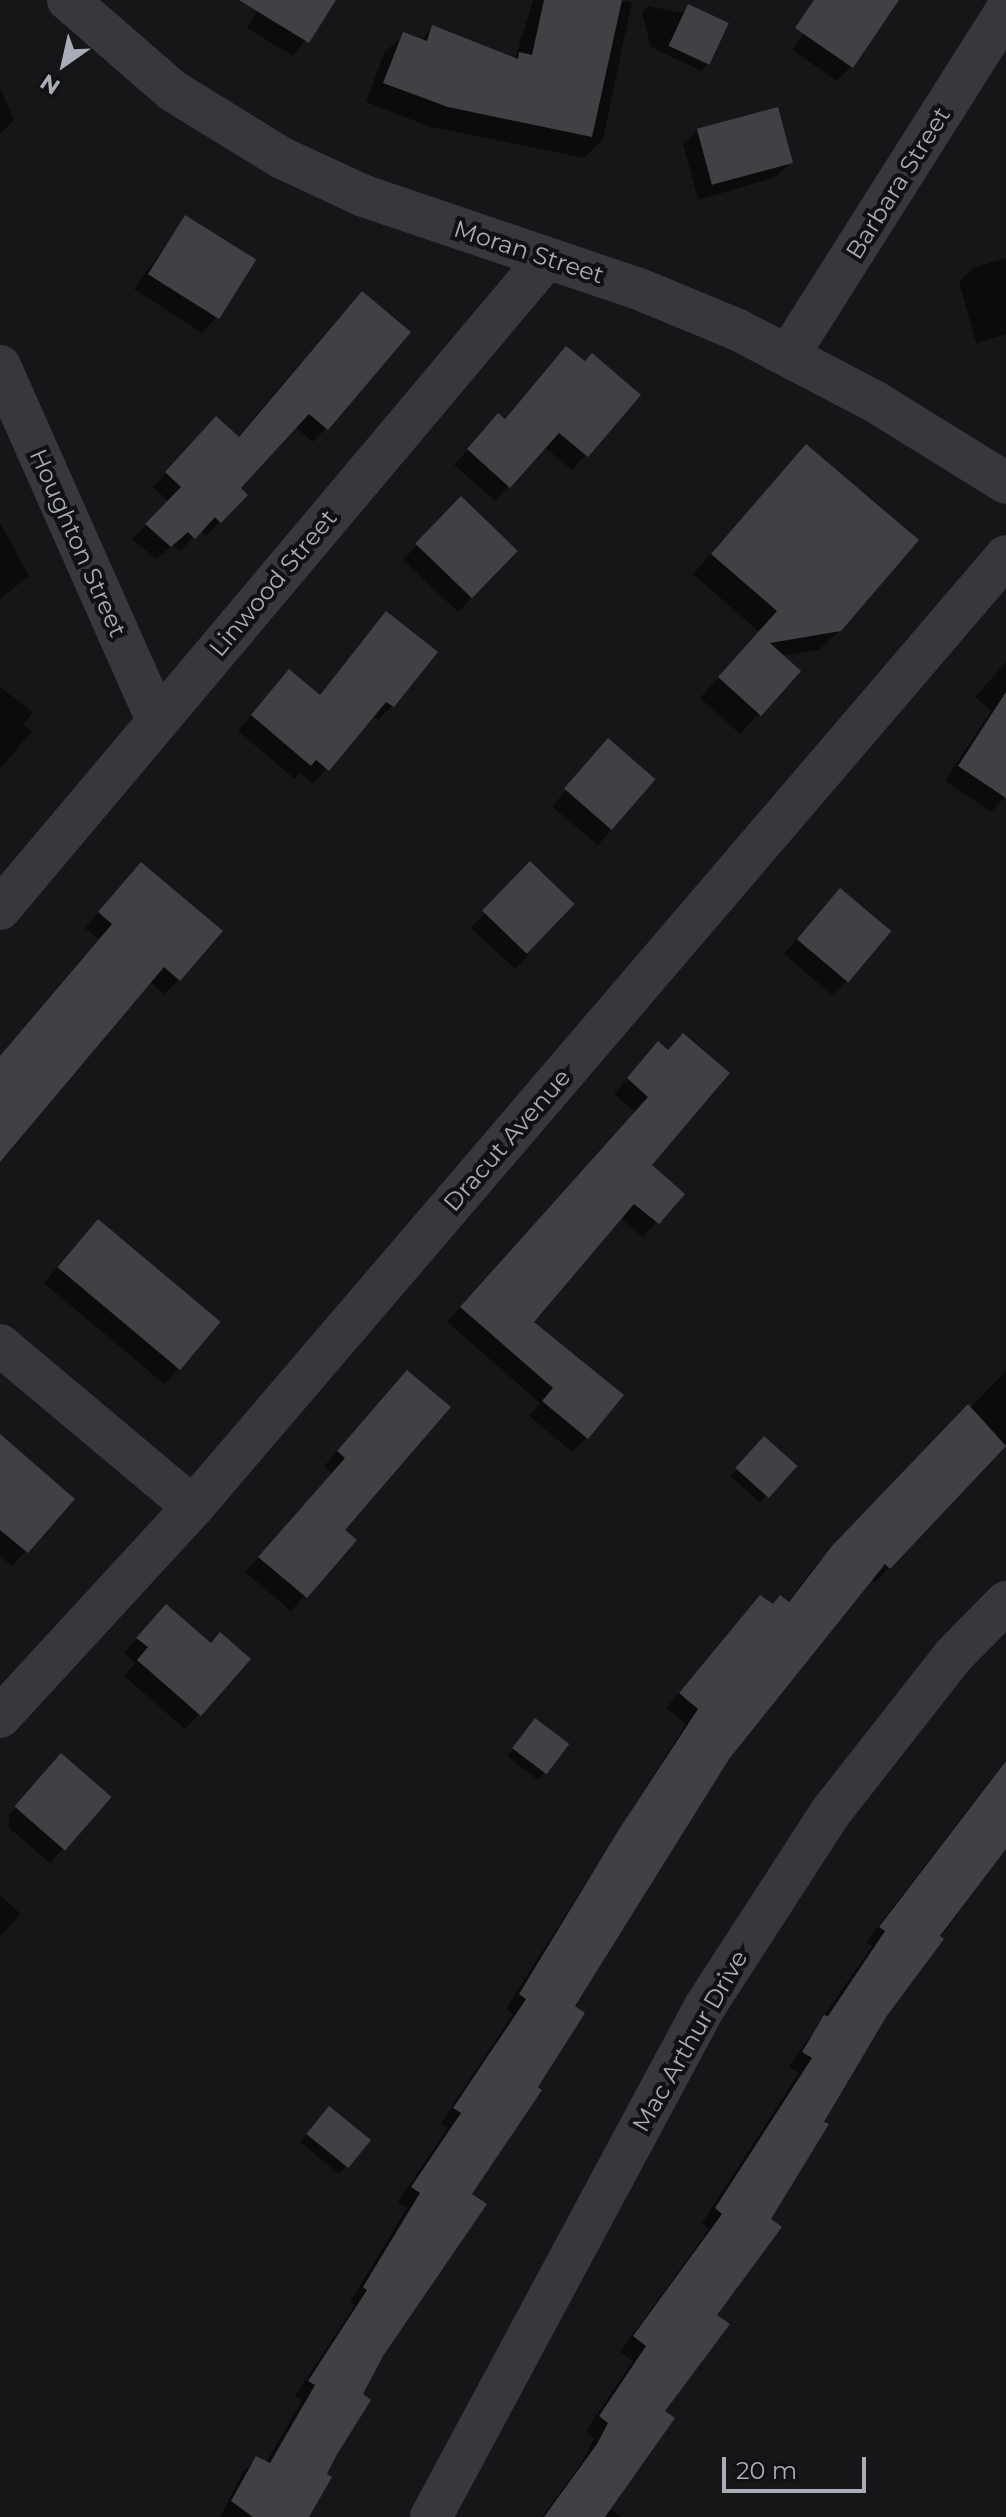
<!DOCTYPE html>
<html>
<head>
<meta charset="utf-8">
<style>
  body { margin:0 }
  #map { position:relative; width:1006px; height:2517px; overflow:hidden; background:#161618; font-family:Montserrat,sans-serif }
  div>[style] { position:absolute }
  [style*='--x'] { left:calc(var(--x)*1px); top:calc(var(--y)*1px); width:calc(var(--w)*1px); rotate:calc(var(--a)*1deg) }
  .shadow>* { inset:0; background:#0007; transform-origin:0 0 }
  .building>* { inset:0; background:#404145; transform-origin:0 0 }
  .minor>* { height:42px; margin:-21px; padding:0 21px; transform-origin:21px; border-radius:21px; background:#37383d }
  span { translate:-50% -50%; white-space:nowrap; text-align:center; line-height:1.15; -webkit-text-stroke:8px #111113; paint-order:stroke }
  .street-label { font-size:24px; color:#a8adb8 }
  .north { position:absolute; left:24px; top:24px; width:80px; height:80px; -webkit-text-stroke:6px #111113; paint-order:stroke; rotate:214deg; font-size:22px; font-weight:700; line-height:32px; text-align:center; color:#a8adb8 }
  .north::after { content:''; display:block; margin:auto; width:28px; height:36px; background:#a8adb8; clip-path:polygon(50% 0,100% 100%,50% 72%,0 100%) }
  .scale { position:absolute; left:722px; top:2457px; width:144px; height:36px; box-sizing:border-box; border:4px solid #a8adb8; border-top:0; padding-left:10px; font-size:24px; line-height:28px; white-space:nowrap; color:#a8adb8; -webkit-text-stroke:6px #111113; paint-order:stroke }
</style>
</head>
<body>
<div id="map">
  <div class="shadow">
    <i style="clip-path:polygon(264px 0,334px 0,293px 56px,247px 28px)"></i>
    <i style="clip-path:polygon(533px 0,632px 2px,603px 139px,584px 158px,428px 126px,366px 102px,384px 53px,404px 34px,420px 41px,433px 28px,515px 60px)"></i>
    <i style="clip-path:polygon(826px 0,871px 0,851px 66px,837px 81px,792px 50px)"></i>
    <i style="clip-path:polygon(648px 6px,682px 13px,689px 6px,708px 64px,701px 71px,651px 47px,642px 13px)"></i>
    <i style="clip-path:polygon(0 87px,14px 120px,0 134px)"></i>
    <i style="clip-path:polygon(698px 130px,791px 162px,776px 177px,698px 200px,683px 144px)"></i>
    <i style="clip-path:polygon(185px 218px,216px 318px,202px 333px,134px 289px)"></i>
    <i style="clip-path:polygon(1006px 258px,1006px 334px,976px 343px,959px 282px,973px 268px)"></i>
    <i style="clip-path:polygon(348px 307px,326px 428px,313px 442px,295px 427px,238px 488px,245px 495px,206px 536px,200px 530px,180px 551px,173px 545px,156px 559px,132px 539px,169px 502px,153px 487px,202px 433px,237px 438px)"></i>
    <i style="clip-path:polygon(552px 363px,584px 363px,638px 395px,572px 470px,544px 447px,495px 501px,454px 465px,484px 431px,503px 421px)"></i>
    <i style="clip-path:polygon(806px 446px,840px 630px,819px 650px,782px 656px,798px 671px,740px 734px,700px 698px,759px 632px,693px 574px)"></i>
    <i style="clip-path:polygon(447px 513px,516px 551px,458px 612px,403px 560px)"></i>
    <i style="clip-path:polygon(0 523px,29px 576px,0 599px)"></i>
    <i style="clip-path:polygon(386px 614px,435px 652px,392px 706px,378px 720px,372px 716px,313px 784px,300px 773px,295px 779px,238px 731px,289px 671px,319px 696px)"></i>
    <i style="clip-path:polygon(1006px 662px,1006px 796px,991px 812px,945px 781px,991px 711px,975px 697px)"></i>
    <i style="clip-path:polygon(0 687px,33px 712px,23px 725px,32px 731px,0 769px)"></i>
    <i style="left:608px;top:740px;width:60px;height:87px;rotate:40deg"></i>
    <i style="clip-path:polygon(516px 878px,529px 955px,515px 969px,471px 928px)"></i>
    <i style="clip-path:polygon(127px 879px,179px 980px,164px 994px,149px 981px,0 1162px,0 1057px,99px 939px,85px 928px)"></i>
    <i style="clip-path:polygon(826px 905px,847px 981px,832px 995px,784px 954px)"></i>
    <i style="clip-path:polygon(658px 1044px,649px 1165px,682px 1194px,643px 1237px,620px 1218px,532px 1322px,587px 1437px,572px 1452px,529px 1416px,540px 1403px,447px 1322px,635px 1112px,614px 1094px)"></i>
    <i style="clip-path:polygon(84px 1236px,178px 1370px,164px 1384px,44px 1283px)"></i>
    <i style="clip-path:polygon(1006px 1371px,1006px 1443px,889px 1568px,875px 1582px,871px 1578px,728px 1758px,572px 2007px,382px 2355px,304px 2517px,220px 2517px,243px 2472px,257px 2458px,266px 2463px,302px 2400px,295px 2396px,355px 2305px,350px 2302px,407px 2208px,398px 2202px,448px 2128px,441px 2123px,513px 2014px,506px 2009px,686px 1724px,666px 1708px,760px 1598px,772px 1606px,787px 1603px,818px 1563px)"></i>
    <i style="clip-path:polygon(407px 1372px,343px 1530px,354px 1540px,291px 1611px,245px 1572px,332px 1473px,324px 1466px)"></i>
    <i style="left:764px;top:1439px;width:40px;height:50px;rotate:42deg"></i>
    <i style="clip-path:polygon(0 1444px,72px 1500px,12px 1566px,0 1556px)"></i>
    <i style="clip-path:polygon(152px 1621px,248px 1659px,185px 1729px,124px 1676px,135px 1663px,124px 1653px)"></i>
    <i style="clip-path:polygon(528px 1728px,567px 1745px,538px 1780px,507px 1756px)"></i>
    <i style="clip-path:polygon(1006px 1760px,1006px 1847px,884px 2016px,609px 2508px,621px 2517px,542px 2517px,583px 2461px,594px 2438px,586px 2431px,633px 2361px,620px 2352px,709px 2229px,702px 2223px,799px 2073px,789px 2067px,872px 1946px,866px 1942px)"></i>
    <i style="clip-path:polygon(47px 1770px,109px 1797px,50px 1863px,9px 1828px,9px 1815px)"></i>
    <i style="clip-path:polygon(0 1895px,21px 1914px,0 1937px)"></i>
    <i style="clip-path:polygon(322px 2116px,346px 2167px,339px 2174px,300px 2142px)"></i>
  </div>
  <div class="building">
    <i style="clip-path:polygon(239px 0,336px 0,309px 43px)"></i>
    <i style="clip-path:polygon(544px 0,622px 0,592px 137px,448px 107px,383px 83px,403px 32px,427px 41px,432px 25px,518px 59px,519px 52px,532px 55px)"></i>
    <i style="clip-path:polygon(814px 0,899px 0,853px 68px,795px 28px)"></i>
    <i style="left:688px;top:4px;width:45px;height:46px;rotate:25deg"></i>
    <i style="left:778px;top:107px;width:58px;height:84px;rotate:75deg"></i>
    <i style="left:185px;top:215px;width:84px;height:70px;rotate:32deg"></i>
    <i style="clip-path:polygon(362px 291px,411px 332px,328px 430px,309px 414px,241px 488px,248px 495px,221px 523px,215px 517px,195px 539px,188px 532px,171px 547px,145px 524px,181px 487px,165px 472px,216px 416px,239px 437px)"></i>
    <i style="clip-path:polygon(566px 346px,585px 361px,592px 353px,641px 395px,588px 457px,559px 433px,510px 488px,467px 449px,498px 413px,505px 419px)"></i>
    <i style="clip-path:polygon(806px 444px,919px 540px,841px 631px,770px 643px,801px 671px,761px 716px,718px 677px,777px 611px,711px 554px)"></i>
    <i style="left:461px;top:496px;width:79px;height:66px;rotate:44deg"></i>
    <i style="clip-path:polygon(386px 611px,438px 652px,394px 707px,386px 702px,329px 771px,316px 760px,311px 766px,251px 715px,289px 669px,320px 695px)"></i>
    <i style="clip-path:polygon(1006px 692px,1006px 798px,958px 766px)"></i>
    <i style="left:608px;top:738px;width:63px;height:67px;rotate:41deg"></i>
    <i style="left:530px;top:861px;width:62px;height:69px;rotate:44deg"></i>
    <i style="clip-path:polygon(141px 862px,223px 931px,180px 981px,164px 967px,0 1162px,0 1056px,112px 924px,98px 912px)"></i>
    <i style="left:840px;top:888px;width:67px;height:67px;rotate:40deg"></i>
    <i style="clip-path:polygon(683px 1033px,730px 1073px,652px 1165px,685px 1194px,659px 1224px,634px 1204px,534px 1322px,624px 1395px,588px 1439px,542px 1401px,553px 1388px,460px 1307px,648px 1097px,627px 1078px,658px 1041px,668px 1050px)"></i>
    <i style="left:98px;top:1219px;width:160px;height:63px;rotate:40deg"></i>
    <i style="clip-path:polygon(407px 1370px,451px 1407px,345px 1530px,357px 1540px,307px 1598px,258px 1557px,345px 1458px,337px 1451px)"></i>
    <i style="clip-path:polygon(968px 1404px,1006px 1446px,890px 1569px,885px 1564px,729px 1759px,575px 2006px,585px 2013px,538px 2087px,542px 2090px,472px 2194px,487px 2204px,383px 2356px,363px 2394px,371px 2400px,336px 2456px,327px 2474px,332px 2477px,309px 2517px,253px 2517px,231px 2501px,256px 2456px,270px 2463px,315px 2385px,308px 2381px,367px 2290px,363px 2287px,420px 2193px,411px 2187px,461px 2113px,453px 2108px,526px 1999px,519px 1994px,618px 1831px,698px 1709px,679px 1693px,760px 1595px,773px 1604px,780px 1595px,789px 1602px,832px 1546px)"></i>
    <i style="clip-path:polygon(0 1434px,75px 1499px,28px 1553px,0 1530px)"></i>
    <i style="left:764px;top:1436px;width:45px;height:43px;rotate:42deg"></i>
    <i style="clip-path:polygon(166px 1604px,211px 1643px,220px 1632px,251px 1659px,201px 1716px,137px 1660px,148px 1647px,136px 1638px)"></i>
    <i style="left:535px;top:1718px;width:43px;height:38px;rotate:37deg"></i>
    <i style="left:61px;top:1753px;width:67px;height:71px;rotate:41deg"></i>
    <i style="clip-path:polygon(1006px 1761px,1006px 1849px,940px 1936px,944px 1939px,886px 2017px,824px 2122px,829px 2124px,771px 2219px,782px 2227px,717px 2315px,730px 2324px,665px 2411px,675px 2418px,605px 2517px,544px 2517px,597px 2444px,608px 2423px,599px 2416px,646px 2346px,633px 2336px,722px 2214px,715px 2208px,812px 2058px,802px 2052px,824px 2015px,828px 2016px,885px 1931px,879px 1927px)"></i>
    <i style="left:329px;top:2106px;width:54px;height:36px;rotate:39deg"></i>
  </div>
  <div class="minor">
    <i style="--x:68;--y:0;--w:139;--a:40.9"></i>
    <i style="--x:173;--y:91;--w:128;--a:31.6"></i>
    <i style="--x:282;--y:158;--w:90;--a:24.9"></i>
    <i style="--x:364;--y:196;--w:290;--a:18.7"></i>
    <i style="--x:639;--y:289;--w:107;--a:22.5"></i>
    <i style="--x:738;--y:330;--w:153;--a:27.6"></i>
    <i style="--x:874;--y:401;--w:155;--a:31.8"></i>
    <i style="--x:789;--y:354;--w:406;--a:-57.7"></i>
    <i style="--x:0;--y:366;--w:387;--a:66.1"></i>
    <i style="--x:0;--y:909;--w:850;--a:-49.96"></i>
    <i style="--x:0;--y:1345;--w:252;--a:40"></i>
    <i style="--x:0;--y:1717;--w:285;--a:-47.4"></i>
    <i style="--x:193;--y:1507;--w:1251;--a:-49.47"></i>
    <i style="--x:431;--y:2517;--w:578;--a:-61.79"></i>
    <i style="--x:704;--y:2008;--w:232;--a:-57.1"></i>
    <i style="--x:830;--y:1813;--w:199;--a:-51.9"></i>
    <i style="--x:953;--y:1656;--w:76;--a:-45.5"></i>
  </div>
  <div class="street-label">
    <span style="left:898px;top:183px;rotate:-58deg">Barbara Street</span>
    <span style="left:529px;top:252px;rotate:18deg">Moran Street</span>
    <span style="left:78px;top:543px;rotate:66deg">Houghton Street</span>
    <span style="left:273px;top:583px;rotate:-50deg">Linwood Street</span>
    <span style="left:507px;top:1140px;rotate:-49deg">Dracut Avenue</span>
    <span style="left:690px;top:2041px;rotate:-60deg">Mac Arthur Drive</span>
  </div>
  <div class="north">N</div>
  <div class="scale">20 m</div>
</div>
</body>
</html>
